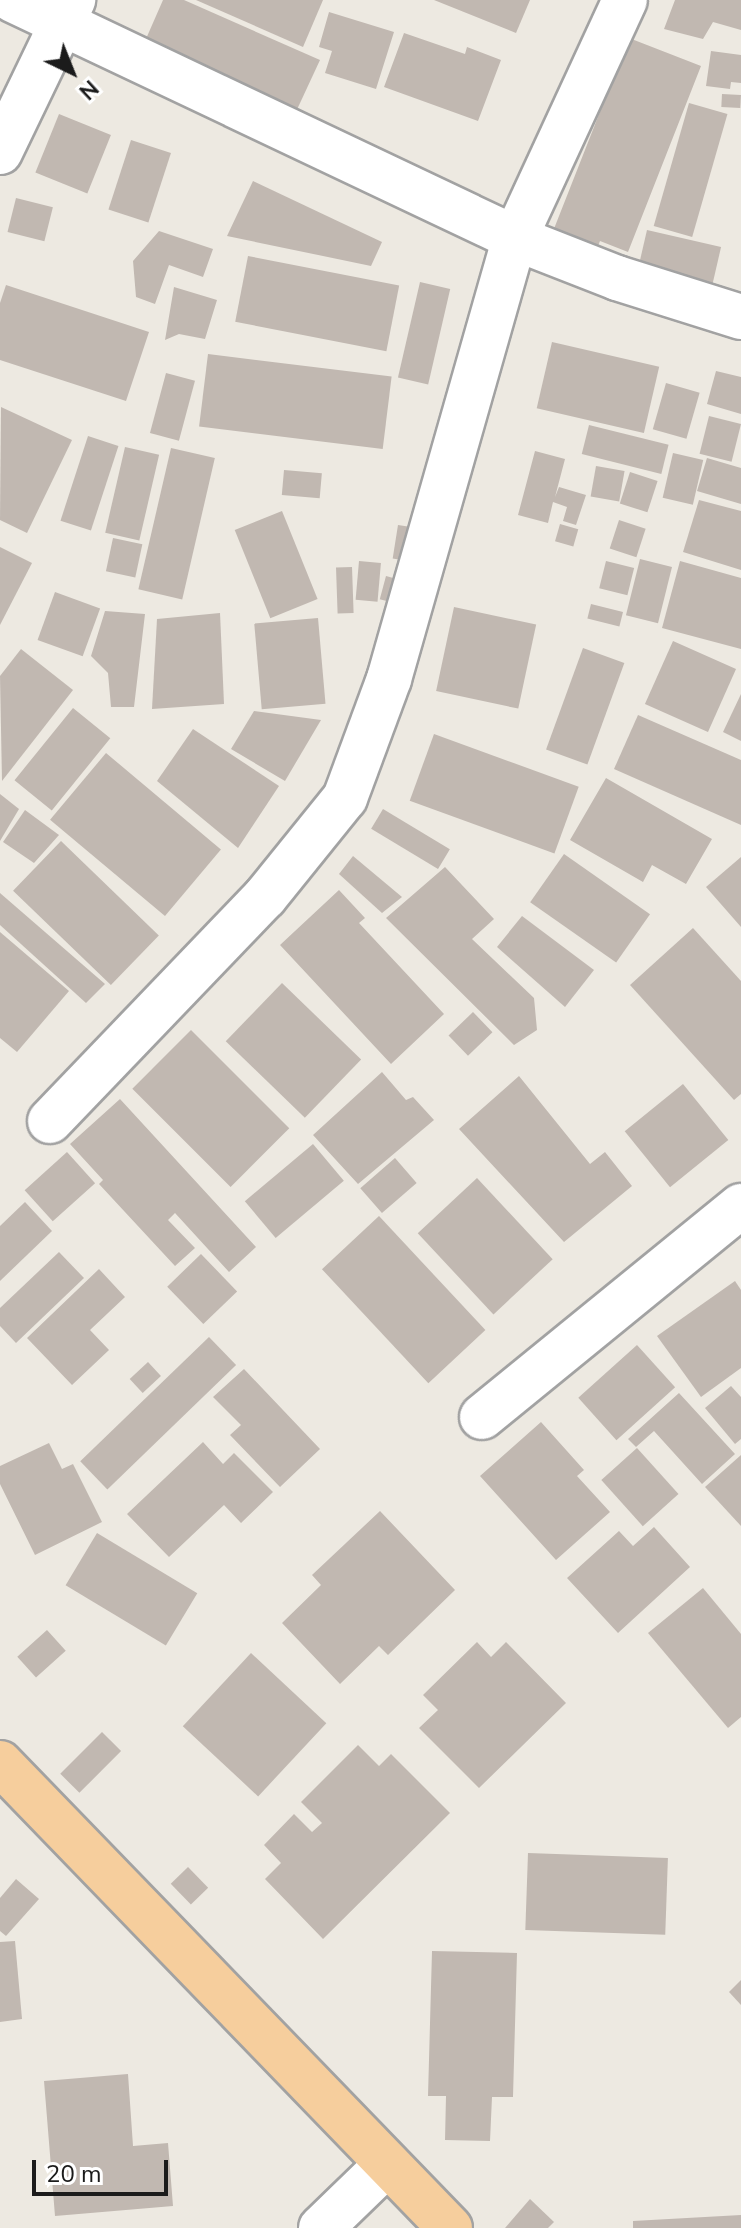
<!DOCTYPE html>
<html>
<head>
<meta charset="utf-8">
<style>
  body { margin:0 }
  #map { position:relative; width:741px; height:2228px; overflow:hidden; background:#ede9e1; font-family:"Nunito Sans",sans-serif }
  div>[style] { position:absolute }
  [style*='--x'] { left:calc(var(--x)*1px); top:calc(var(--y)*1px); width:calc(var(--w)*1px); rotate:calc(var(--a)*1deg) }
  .building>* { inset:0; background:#c1b8b1; transform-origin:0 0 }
  .roads { filter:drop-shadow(2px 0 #a2a2a2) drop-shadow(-2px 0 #a2a2a2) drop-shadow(0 2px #a2a2a2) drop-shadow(0 -2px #a2a2a2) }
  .minor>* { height:44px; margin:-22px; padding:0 22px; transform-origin:22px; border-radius:22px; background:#fff }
  .major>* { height:44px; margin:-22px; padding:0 22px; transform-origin:22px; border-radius:22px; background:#f6ce9d }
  span { translate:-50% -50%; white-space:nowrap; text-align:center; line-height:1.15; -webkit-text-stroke:8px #fff; paint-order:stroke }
  .north { position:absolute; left:32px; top:32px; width:80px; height:80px; -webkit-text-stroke:6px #fff; paint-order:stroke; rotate:137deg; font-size:22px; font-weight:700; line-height:32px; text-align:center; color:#1b1b1b }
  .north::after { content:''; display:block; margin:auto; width:28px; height:36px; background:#1b1b1b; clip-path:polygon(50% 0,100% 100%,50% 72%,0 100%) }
  .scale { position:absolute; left:32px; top:2160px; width:136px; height:36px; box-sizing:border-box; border:4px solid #1b1b1b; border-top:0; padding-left:10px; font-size:24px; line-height:28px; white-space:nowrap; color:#1b1b1b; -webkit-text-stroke:6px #fff; paint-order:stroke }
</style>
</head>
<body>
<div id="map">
  <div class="building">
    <i style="clip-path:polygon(163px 0,184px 0,320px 60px,294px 116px,142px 48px)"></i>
    <i style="clip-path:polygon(196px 0,323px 0,303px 47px)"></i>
    <i style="clip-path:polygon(434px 0,530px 0,516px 33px)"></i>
    <i style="clip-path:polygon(675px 0,741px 0,741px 30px,713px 22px,703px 39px,664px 29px)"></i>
    <i style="clip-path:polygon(329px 12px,394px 32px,376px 89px,325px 73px,332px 51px,319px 47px)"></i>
    <i style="clip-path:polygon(404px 33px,465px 54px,467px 47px,501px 60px,478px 121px,384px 87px)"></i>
    <i style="clip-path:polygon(629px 38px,701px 66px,628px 252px,600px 241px,592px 261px,548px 244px)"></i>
    <i style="clip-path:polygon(711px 51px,741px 55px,741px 83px,731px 82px,730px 89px,706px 86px)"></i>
    <i style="left:722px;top:94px;width:19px;height:13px;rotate:3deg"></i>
    <i style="left:689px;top:103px;width:40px;height:128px;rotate:16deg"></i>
    <i style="left:59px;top:114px;width:56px;height:63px;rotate:22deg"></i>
    <i style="left:131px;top:140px;width:42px;height:73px;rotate:18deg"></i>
    <i style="clip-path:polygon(253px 181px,382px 242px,371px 266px,227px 236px)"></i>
    <i style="left:16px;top:198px;width:38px;height:35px;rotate:14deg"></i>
    <i style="left:647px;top:230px;width:76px;height:49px;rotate:13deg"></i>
    <i style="clip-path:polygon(159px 231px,213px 249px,203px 277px,169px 265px,155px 304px,136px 297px,133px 261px)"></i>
    <i style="left:248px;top:256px;width:154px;height:67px;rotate:11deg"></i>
    <i style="left:420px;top:282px;width:31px;height:98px;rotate:13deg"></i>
    <i style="clip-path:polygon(6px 285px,149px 332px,126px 401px,0 360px,0 303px)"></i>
    <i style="clip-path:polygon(174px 287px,217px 300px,205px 339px,179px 334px,165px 340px)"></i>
    <i style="left:552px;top:342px;width:110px;height:68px;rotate:13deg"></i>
    <i style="left:208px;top:354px;width:185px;height:73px;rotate:7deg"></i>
    <i style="clip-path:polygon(716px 371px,741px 377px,741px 414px,707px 404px)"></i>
    <i style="left:166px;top:373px;width:30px;height:62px;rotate:15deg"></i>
    <i style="left:666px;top:383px;width:35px;height:48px;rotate:16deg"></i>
    <i style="clip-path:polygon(1px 407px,72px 440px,27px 533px,0 520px)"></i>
    <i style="left:709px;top:416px;width:33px;height:39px;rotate:14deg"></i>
    <i style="left:589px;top:425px;width:82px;height:30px;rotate:14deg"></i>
    <i style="left:88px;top:436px;width:32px;height:89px;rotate:18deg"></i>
    <i style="left:125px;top:447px;width:35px;height:88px;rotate:13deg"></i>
    <i style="left:171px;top:448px;width:45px;height:145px;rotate:13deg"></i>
    <i style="clip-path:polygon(535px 451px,565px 459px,555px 497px,559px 487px,586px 495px,576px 525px,563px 521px,567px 507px,553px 502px,548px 523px,518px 515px)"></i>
    <i style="left:673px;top:453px;width:31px;height:46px;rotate:13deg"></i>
    <i style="clip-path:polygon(707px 458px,741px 468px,741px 504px,697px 491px)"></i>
    <i style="left:596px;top:466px;width:29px;height:31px;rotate:10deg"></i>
    <i style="left:284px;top:470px;width:38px;height:25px;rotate:5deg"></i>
    <i style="left:630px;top:472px;width:29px;height:33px;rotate:18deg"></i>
    <i style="clip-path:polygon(699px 500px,741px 511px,741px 570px,683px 552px)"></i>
    <i style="left:282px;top:511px;width:95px;height:51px;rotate:68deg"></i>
    <i style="left:619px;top:520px;width:28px;height:30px;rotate:18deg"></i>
    <i style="left:560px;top:524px;width:19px;height:18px;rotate:16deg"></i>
    <i style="left:398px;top:525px;width:18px;height:34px;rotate:9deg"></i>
    <i style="left:113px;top:538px;width:30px;height:34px;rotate:12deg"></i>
    <i style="clip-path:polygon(0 547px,32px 563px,0 625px)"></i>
    <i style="left:640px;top:559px;width:33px;height:58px;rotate:14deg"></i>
    <i style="left:359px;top:561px;width:22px;height:39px;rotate:5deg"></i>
    <i style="left:606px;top:561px;width:29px;height:28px;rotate:14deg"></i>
    <i style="clip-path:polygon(680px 561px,741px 578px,741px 649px,662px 628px)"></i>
    <i style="left:352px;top:567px;width:46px;height:16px;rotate:88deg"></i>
    <i style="left:386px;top:576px;width:16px;height:24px;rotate:15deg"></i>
    <i style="left:55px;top:592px;width:48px;height:51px;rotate:20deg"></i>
    <i style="left:591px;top:604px;width:33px;height:15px;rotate:14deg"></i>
    <i style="left:454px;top:607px;width:84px;height:86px;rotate:12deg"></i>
    <i style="clip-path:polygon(105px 611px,145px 614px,134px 707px,111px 707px,108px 673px,91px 656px)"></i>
    <i style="clip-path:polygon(220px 613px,224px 704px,152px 709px,157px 619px)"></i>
    <i style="left:318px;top:618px;width:86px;height:64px;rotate:85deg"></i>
    <i style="left:673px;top:641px;width:69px;height:69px;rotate:24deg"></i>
    <i style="left:583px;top:648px;width:44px;height:108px;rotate:20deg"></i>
    <i style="clip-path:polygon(21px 649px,73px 690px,2px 781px,0 676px)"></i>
    <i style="clip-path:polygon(741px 694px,741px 741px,723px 732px)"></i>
    <i style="left:73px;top:708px;width:48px;height:93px;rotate:39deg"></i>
    <i style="clip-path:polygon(254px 711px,321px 720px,285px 781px,231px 749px)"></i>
    <i style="clip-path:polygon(638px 715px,741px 760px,741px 825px,614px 769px)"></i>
    <i style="clip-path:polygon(193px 729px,279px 786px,238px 848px,157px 781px)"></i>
    <i style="left:434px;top:734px;width:154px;height:71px;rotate:20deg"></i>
    <i style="left:106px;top:753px;width:150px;height:87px;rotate:40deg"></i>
    <i style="clip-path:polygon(606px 778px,712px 839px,686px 884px,652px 865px,643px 882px,570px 840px)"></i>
    <i style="clip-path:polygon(0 794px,19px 809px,0 841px)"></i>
    <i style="left:383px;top:809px;width:78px;height:23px;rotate:31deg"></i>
    <i style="clip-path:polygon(25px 810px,59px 835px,34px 863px,3px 842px)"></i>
    <i style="left:61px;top:841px;width:136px;height:69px;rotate:44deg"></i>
    <i style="left:564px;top:854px;width:105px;height:59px;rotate:35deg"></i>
    <i style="clip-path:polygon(353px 856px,402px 897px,382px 913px,339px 874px)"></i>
    <i style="clip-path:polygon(741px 857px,741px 927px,706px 887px)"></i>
    <i style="clip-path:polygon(445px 867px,494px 919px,472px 939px,534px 998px,537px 1030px,514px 1045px,386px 918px)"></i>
    <i style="clip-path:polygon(339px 890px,365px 918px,359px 923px,444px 1014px,391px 1064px,280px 945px)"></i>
    <i style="clip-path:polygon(0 893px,105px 984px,86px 1003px,0 925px)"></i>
    <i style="clip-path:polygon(522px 916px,594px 970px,565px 1007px,497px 947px)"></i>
    <i style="clip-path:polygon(693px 928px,741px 981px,741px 1094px,734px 1100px,630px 985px)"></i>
    <i style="clip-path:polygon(0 932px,69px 991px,17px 1052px,0 1038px)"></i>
    <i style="left:282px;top:983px;width:110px;height:81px;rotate:44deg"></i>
    <i style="left:473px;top:1012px;width:28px;height:34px;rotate:46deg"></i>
    <i style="left:191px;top:1030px;width:139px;height:83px;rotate:45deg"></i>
    <i style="clip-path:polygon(382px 1072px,406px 1100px,413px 1097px,434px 1120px,358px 1184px,313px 1135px)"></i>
    <i style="clip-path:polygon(519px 1076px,590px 1164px,605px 1152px,632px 1186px,564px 1242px,459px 1129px)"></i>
    <i style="left:683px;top:1084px;width:72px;height:75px;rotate:51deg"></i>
    <i style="clip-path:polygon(120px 1099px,256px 1247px,229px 1272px,175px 1213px,168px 1220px,195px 1248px,175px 1266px,99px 1184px,103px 1180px,70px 1144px)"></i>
    <i style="left:313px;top:1144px;width:48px;height:89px;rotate:50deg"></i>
    <i style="left:67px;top:1152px;width:42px;height:57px;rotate:48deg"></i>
    <i style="left:395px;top:1158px;width:33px;height:46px;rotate:49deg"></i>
    <i style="left:477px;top:1178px;width:111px;height:81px;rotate:47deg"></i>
    <i style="clip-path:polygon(25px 1202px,52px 1231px,0 1281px,0 1226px)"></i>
    <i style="left:379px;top:1216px;width:156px;height:78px;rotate:47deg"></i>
    <i style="clip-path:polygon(59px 1252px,84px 1278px,16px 1343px,0 1326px,0 1308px)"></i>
    <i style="left:201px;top:1254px;width:52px;height:47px;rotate:46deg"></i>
    <i style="clip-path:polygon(99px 1269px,125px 1297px,90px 1330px,109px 1350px,72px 1385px,27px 1338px)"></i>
    <i style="clip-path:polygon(735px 1281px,741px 1290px,741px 1368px,701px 1397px,657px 1336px)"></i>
    <i style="left:209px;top:1337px;width:39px;height:179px;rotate:46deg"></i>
    <i style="left:637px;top:1345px;width:57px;height:79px;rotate:48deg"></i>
    <i style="left:148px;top:1362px;width:19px;height:25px;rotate:47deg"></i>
    <i style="clip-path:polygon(244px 1369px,320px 1449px,280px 1487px,230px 1435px,241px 1425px,213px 1397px)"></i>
    <i style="clip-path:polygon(731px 1386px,741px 1397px,741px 1439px,735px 1444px,705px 1408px)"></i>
    <i style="clip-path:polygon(679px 1393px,735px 1454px,702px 1484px,654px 1431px,636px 1447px,628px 1439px)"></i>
    <i style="clip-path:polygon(541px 1422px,584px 1470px,577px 1476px,610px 1512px,556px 1560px,480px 1476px)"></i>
    <i style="clip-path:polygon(203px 1442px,223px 1464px,234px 1453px,273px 1492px,241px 1523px,224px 1505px,169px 1557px,127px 1514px)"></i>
    <i style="clip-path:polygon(49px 1443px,62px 1469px,73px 1464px,102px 1522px,35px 1555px,0 1484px,0 1466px)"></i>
    <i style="left:637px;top:1448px;width:62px;height:48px;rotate:48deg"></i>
    <i style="clip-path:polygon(741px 1455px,741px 1526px,705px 1487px)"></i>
    <i style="clip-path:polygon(380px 1511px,455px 1590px,388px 1655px,379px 1646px,340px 1684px,282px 1623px,321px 1585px,312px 1575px)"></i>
    <i style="clip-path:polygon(654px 1527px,690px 1567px,618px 1633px,567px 1578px,619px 1531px,633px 1546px)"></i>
    <i style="left:97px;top:1533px;width:117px;height:61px;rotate:31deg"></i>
    <i style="clip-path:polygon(703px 1588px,741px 1634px,741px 1717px,728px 1728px,648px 1633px)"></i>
    <i style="left:47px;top:1630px;width:28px;height:40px;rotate:48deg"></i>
    <i style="clip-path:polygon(477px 1642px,491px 1657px,506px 1642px,566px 1703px,479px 1788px,419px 1728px,438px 1710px,423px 1695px)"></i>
    <i style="left:251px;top:1653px;width:103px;height:100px;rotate:43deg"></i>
    <i style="left:102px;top:1732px;width:27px;height:59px;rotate:45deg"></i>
    <i style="clip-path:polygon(358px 1745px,379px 1766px,391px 1754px,450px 1813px,323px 1939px,265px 1879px,281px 1863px,264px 1845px,294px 1814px,312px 1832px,322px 1823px,301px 1802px)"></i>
    <i style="left:528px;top:1853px;width:140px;height:77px;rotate:2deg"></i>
    <i style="left:188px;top:1867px;width:29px;height:24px;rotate:46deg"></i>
    <i style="clip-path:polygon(16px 1879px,39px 1899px,6px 1936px,0 1931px,0 1898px)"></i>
    <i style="clip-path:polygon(15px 1941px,22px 2019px,0 2022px,0 1942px)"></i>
    <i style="clip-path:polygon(432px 1951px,517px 1953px,513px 2097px,492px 2097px,490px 2141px,445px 2140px,446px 2096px,428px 2096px)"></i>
    <i style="clip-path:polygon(741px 1980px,741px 2005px,729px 1992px)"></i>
    <i style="clip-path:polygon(128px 2074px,133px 2146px,168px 2143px,173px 2206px,55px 2216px,44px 2081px)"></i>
    <i style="clip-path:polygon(530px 2199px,554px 2222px,548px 2228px,505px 2228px)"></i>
    <i style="clip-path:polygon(741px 2215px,741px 2228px,633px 2228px,633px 2221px)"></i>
  </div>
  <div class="roads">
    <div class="minor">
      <i style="--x:13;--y:0;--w:556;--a:25.37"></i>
      <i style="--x:515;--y:238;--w:110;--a:21.4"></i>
      <i style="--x:617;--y:278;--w:130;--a:17.5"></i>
      <i style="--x:0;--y:152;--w:169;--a:-64.3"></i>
      <i style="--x:50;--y:1121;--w:310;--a:-46.2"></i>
      <i style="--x:265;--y:897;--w:127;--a:-51.1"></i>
      <i style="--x:345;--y:798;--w:127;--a:-69.7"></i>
      <i style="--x:389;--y:679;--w:459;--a:-74.1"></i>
      <i style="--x:515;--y:238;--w:262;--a:-65.2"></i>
      <i style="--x:482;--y:1417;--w:334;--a:-39.2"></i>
      <i style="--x:321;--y:2228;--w:92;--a:-44.1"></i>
    </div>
    <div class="major">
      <i style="--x:0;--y:1763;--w:647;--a:45.94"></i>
    </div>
  </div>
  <div class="north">N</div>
  <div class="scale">20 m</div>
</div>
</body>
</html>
